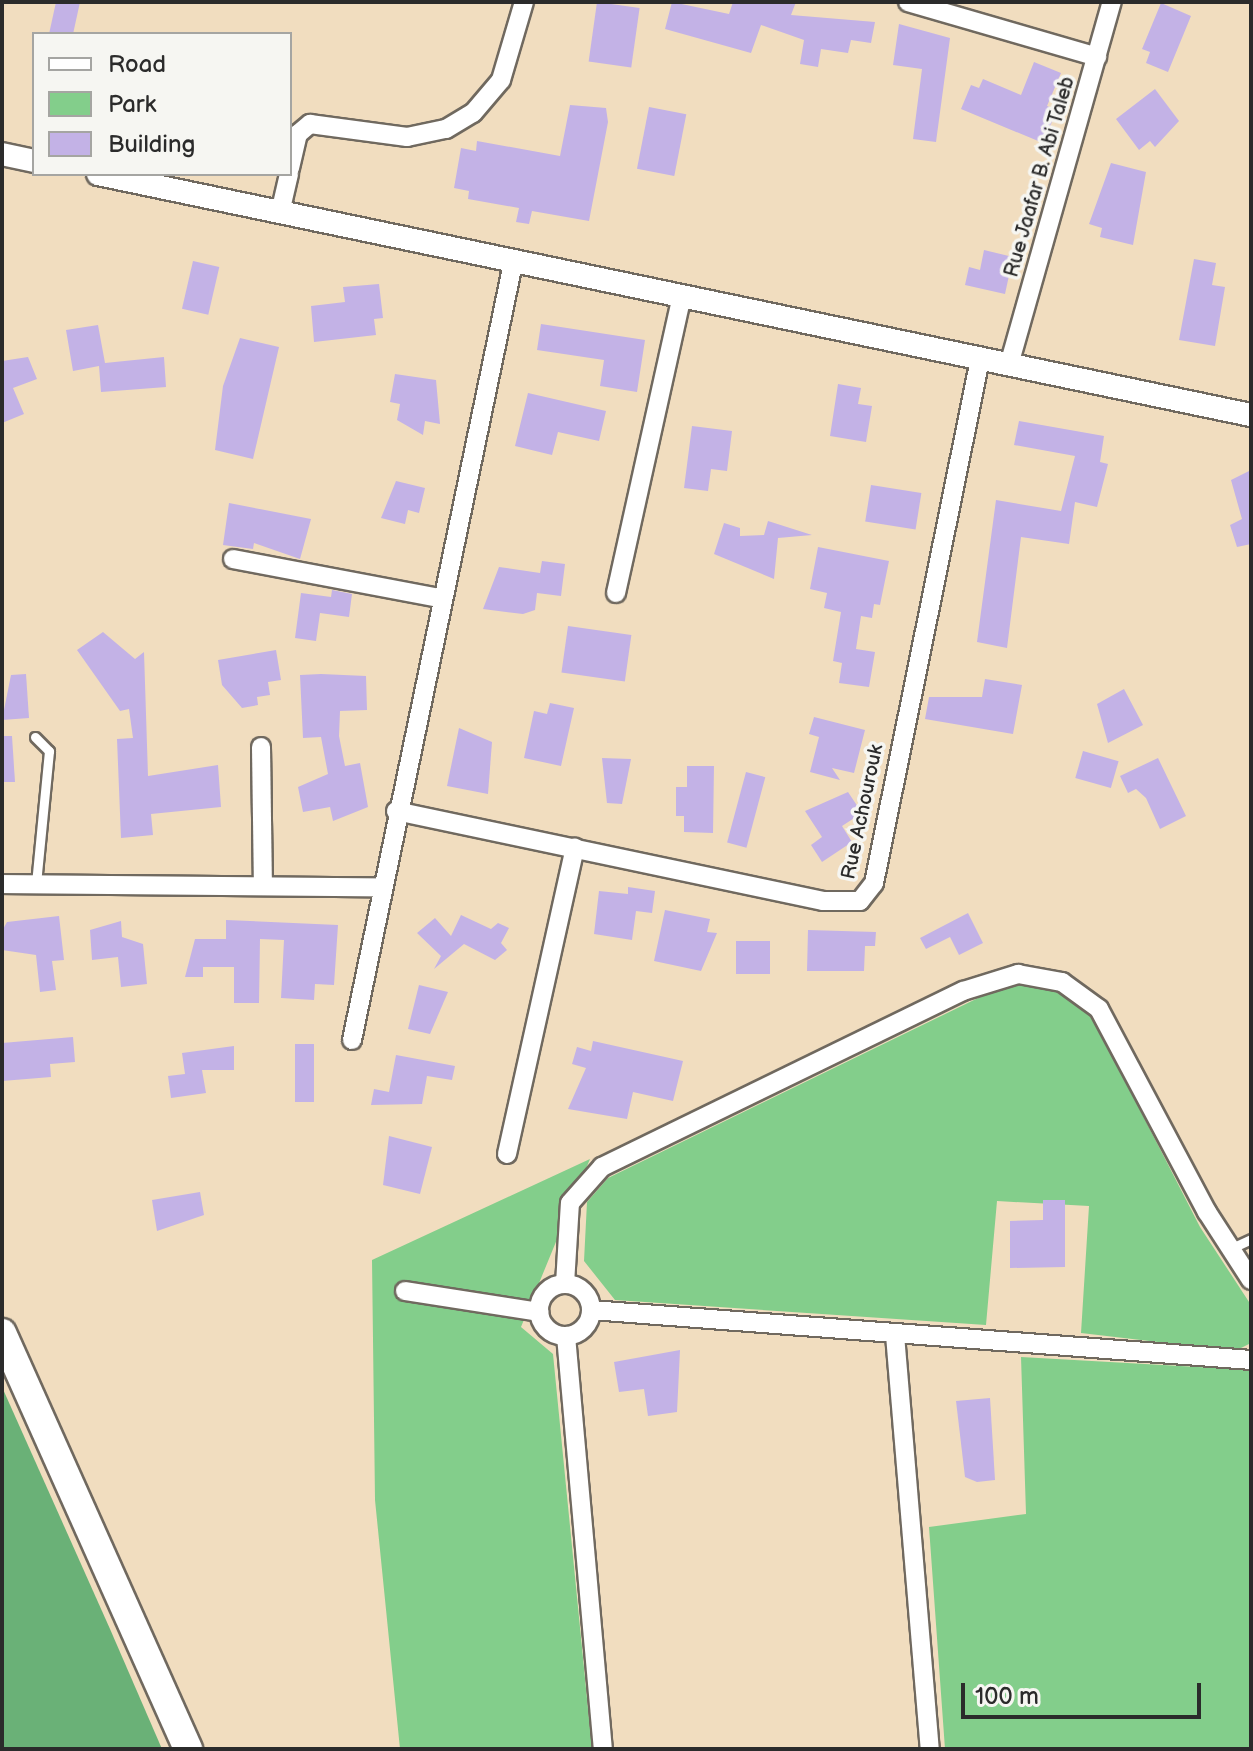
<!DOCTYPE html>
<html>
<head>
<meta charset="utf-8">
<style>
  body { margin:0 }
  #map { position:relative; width:1253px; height:1751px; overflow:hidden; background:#f1ddbf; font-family:"Balsamiq Sans",sans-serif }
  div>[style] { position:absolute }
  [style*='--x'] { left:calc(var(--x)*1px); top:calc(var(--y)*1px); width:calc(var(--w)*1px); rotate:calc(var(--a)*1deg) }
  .green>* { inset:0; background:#83ce8b }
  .forest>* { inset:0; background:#6ab177 }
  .building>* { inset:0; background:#c3b2e6; transform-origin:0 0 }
  .roads { filter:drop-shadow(2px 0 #70695f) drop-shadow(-2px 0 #70695f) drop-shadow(0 2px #70695f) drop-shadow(0 -2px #70695f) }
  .service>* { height:9px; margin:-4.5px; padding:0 4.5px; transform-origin:4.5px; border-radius:4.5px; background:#fff }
  .minor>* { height:18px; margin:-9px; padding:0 9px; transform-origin:9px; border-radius:9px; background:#fff }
  .minor>.ring { margin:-9px; padding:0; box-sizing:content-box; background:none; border:18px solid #fff; border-radius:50% }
  .tertiary>* { height:22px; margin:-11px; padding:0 11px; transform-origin:11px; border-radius:11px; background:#fff }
  .primary>* { height:28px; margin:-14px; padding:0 14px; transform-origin:14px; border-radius:14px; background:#fff }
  span { translate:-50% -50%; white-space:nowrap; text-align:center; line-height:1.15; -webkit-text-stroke:7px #f6f6f2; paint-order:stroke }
  .street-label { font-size:20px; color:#2b2b2b }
  .frame { position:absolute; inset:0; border:4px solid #2b2b2b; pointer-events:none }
  .legend { position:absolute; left:32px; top:32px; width:260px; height:144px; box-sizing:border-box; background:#f6f6f2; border:2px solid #a5a5a2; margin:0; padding:10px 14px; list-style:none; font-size:24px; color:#2b2b2b }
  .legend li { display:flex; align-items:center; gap:16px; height:40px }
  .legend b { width:40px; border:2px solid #a5a5a2 }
  .scale { position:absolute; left:961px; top:1683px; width:240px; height:36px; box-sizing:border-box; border:4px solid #2b2b2b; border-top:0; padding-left:10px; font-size:24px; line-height:28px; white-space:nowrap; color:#2b2b2b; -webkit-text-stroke:6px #f6f6f2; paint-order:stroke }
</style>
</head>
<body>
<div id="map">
  <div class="green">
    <i style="clip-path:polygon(1013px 981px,1043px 985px,1083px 1007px,1098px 1028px,1200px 1227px,1251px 1305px,1251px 1343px,1235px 1351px,1081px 1333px,1089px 1206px,997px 1201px,986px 1325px,615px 1300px,584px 1261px,587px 1202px,608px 1178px)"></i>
    <i style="clip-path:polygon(590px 1159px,521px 1327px,553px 1354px,592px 1749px,400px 1749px,375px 1500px,372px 1260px)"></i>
    <i style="clip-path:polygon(1021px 1357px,1251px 1370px,1251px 1749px,945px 1749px,929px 1527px,1026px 1514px)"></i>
  </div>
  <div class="forest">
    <i style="clip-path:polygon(2px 1387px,110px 1629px,162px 1749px,2px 1749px)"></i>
  </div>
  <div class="building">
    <i style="clip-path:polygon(56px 2px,80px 2px,73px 34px,49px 34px)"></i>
    <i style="left:597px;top:2px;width:43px;height:60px;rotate:8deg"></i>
    <i style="clip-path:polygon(672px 2px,729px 14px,733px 2px,796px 2px,791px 15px,875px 22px,871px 43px,851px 40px,848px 53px,821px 49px,818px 67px,800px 64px,804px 40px,761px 25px,751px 53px,665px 29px)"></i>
    <i style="clip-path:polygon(1161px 3px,1191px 16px,1168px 72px,1146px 63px,1150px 52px,1142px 49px)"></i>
    <i style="clip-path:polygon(899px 24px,950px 38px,936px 142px,913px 139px,922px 69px,893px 65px)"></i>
    <i style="clip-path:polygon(1034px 62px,1061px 73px,1047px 106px,1057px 110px,1043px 143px,961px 109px,971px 85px,979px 88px,983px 79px,1021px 95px)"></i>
    <i style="clip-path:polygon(1155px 89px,1179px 121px,1155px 147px,1150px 141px,1139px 150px,1116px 119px)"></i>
    <i style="clip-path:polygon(570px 105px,606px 108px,608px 122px,589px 221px,532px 211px,529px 224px,516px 222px,519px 208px,468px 199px,469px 191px,454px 188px,461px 148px,476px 151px,477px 141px,560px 156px)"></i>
    <i style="left:649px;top:107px;width:38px;height:63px;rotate:11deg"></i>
    <i style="clip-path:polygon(1111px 163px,1146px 172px,1133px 245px,1100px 237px,1102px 228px,1089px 224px)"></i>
    <i style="clip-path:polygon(984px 250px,1013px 257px,1005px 294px,965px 285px,969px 267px,980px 270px)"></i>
    <i style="clip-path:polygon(1194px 259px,1216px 263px,1212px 285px,1225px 287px,1215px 346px,1179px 340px)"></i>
    <i style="left:193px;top:261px;width:27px;height:49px;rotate:13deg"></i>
    <i style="clip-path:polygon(379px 284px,383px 318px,374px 319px,376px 335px,314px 342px,311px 306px,345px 302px,343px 287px)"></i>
    <i style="clip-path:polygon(541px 324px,645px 340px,637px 392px,600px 386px,604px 360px,537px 350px)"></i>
    <i style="clip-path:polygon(98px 325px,105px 363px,164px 357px,166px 387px,101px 392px,99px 366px,73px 371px,66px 330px)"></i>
    <i style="clip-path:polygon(240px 338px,279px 347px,253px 459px,215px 450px,223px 386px)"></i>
    <i style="clip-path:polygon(28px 357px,37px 379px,13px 388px,24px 414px,2px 423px,2px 361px)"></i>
    <i style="clip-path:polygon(395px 374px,436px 380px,440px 424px,425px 421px,423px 435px,397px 420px,400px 404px,390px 402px)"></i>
    <i style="clip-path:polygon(838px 384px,861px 388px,858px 404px,872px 406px,866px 442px,830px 436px)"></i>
    <i style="clip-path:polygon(528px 393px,606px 411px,599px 441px,558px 432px,552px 455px,515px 446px)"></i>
    <i style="clip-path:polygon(1019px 421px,1104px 436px,1100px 462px,1108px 464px,1097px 507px,1075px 502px,1069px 544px,1021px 537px,1007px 648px,977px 642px,996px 500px,1061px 511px,1075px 456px,1014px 445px)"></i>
    <i style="clip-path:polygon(692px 426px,732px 431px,727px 471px,711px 469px,708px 491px,684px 488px)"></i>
    <i style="clip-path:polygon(1251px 470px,1251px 544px,1237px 547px,1230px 525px,1242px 519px,1231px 480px)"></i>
    <i style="clip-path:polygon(396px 481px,425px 488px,419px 513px,408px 510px,405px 524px,381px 518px)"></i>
    <i style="left:871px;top:485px;width:51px;height:37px;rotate:9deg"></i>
    <i style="clip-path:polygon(229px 503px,311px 519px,300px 559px,254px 543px,253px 549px,223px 545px)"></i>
    <i style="clip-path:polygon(768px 521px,812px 535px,778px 538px,774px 579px,714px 554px,724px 523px,740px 528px,740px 536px,764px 535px)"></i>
    <i style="clip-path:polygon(818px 547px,889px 561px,880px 605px,874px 604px,872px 618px,861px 616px,856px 649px,875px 652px,869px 687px,839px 683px,842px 663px,833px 661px,841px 612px,824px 608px,827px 593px,810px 589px)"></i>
    <i style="clip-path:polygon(542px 561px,565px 564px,561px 596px,537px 593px,535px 610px,523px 614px,483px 609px,499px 567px,540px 573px)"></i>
    <i style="clip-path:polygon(332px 590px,352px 594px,349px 617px,320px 613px,316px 641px,295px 638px,301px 593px,331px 597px)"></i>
    <i style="left:568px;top:626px;width:64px;height:47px;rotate:8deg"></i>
    <i style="clip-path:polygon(103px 632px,135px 659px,144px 652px,148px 776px,218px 765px,221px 807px,151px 814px,153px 835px,121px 838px,117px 739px,133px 738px,129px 709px,120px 711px,77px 650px)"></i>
    <i style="clip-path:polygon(276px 650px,281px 680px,268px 682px,270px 695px,257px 697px,258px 705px,242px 708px,222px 685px,218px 660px)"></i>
    <i style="clip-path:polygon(26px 674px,29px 718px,2px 720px,11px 675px)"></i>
    <i style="clip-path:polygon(321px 674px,366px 676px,367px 710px,340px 711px,339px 736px,345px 766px,360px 763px,368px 807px,333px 821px,330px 807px,303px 812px,298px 787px,328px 774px,321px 737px,303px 738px,300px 675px)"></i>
    <i style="clip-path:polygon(985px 679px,1022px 685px,1013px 734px,925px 719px,929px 697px,982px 697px)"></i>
    <i style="clip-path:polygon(1124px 689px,1143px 725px,1108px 743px,1097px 704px)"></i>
    <i style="clip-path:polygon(550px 703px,574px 708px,561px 766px,524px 758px,534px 711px,547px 714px)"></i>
    <i style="clip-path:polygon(814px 717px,865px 730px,854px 773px,832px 768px,840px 780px,810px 772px,819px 737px,809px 734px)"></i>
    <i style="clip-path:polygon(459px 728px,492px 742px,488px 794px,447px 786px)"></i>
    <i style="clip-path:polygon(2px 736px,12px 736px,15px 782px,2px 782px)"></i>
    <i style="left:1083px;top:751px;width:37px;height:28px;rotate:16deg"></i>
    <i style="clip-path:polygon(602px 758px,631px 759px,622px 804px,607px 803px)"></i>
    <i style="clip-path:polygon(1158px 758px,1186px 816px,1160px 829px,1146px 798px,1136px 789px,1128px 793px,1120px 776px)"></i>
    <i style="clip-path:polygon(687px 766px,714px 766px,713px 833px,684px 832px,684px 816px,676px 816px,676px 787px,687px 787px)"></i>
    <i style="left:746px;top:772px;width:20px;height:73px;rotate:15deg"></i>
    <i style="clip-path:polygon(848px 792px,862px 813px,842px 826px,852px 842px,822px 862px,811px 845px,822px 837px,805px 811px)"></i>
    <i style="clip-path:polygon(628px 887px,655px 891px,652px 913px,636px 911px,632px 940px,594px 934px,599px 891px,628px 894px)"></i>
    <i style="clip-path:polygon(665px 910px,710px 919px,707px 932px,717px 933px,701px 971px,654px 961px)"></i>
    <i style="clip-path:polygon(968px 913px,983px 943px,959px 955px,950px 937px,926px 949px,920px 938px)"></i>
    <i style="clip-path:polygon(461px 915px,491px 929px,498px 923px,509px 928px,501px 943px,507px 950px,495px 960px,464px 944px,434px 969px,441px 956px,417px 933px,435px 918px,451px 936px)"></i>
    <i style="clip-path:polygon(59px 916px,64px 960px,52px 961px,56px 990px,40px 992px,36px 955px,2px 950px,2px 931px,7px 922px)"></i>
    <i style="clip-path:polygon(226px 920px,338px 925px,334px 985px,315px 984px,314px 1000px,281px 998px,284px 940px,260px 939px,259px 1003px,234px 1003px,234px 967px,203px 967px,203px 977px,185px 977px,195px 939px,226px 939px)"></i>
    <i style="clip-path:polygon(121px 921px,122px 937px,143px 944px,147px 984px,121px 987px,118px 957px,92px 960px,90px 930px)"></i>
    <i style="clip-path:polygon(808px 930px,876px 932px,875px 946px,865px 946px,864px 971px,807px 971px)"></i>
    <i style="left:770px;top:941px;width:33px;height:34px;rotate:90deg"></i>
    <i style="clip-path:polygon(419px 985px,448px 992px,430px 1034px,408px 1029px)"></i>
    <i style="clip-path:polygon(73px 1037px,75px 1062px,50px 1064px,51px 1077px,2px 1081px,2px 1043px)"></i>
    <i style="clip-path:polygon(593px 1041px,683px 1061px,673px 1101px,633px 1092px,627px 1119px,568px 1109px,586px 1068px,572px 1064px,577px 1047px,591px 1051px)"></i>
    <i style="left:295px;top:1044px;width:19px;height:58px"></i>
    <i style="clip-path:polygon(234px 1046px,234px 1070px,202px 1070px,206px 1093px,171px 1098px,168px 1076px,185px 1074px,182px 1053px)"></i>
    <i style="clip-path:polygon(396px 1055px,455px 1066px,452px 1080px,427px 1076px,422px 1104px,371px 1105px,374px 1089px,389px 1092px)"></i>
    <i style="clip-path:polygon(389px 1136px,432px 1147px,420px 1194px,383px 1185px)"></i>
    <i style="clip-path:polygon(200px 1192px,204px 1215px,157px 1231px,152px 1200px)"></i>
    <i style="clip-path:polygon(1043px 1200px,1065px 1200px,1065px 1267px,1010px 1268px,1010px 1221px,1043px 1220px)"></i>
    <i style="clip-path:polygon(680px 1350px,677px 1412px,648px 1416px,644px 1389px,619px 1392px,614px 1362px)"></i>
    <i style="clip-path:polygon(990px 1398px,995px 1480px,977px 1482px,965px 1477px,956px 1401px)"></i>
  </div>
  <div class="roads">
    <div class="service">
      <i style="--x:35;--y:737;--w:20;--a:45"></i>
      <i style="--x:49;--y:751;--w:134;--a:95.6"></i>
      <i style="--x:1234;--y:1247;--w:19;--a:-25"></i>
    </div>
    <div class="minor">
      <i style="--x:908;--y:2;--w:197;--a:16.2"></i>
      <i style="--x:290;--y:168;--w:35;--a:-77"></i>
      <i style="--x:298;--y:134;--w:16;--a:-40"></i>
      <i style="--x:310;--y:124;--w:98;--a:7.6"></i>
      <i style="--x:407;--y:137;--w:40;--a:-12"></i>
      <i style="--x:446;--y:129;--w:31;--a:-31"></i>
      <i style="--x:473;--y:113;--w:43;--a:-49.7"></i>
      <i style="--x:501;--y:80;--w:81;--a:-73.6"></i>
      <i style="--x:280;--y:213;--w:40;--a:-77"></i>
      <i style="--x:1009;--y:365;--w:377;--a:-74.2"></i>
      <i style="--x:233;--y:559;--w:211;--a:10.7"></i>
      <i style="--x:616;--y:593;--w:301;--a:-77.5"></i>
      <i style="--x:261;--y:747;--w:138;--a:89.2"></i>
      <i style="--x:396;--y:811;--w:436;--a:11.9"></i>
      <i style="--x:823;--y:901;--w:37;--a:0"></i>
      <i style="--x:860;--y:901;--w:23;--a:-52"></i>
      <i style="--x:874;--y:883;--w:535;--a:-78.56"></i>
      <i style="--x:2;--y:884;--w:379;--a:0.5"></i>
      <i style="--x:352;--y:1040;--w:794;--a:-78.29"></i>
      <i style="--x:507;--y:1154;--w:314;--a:-77.5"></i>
      <i style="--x:565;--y:1284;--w:81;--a:-86.5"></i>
      <i style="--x:570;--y:1203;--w:48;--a:-48.4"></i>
      <i style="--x:602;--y:1167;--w:402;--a:-26"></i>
      <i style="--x:963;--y:991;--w:58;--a:-17.2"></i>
      <i style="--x:1018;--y:974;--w:45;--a:10.3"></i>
      <i style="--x:1062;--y:982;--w:46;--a:36.1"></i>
      <i style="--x:1099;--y:1009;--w:230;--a:62"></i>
      <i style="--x:1207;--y:1212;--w:81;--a:57.1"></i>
      <i class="ring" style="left:539px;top:1284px;width:34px;height:34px"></i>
      <i style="--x:405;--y:1291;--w:136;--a:8.9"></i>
      <i style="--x:591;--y:1310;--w:662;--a:4.33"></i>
      <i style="--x:895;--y:1335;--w:415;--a:85.2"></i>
      <i style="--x:566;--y:1336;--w:415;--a:84.9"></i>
    </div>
    <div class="tertiary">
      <i style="--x:2;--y:154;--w:33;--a:12"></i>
      <i style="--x:98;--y:174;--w:1178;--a:11.81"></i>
    </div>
    <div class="primary">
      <i style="--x:2;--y:1333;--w:456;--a:65.9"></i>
    </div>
  </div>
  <div class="street-label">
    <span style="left:1040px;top:177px;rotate:-74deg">Rue Jaafar B. Abi Taleb</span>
    <span style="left:863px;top:812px;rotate:-78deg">Rue Achourouk</span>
  </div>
  <div class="frame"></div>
  <ul class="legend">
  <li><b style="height:10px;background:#fff"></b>Road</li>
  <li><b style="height:22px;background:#83ce8b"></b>Park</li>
  <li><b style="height:22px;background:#c3b2e6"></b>Building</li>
  </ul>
  <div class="scale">100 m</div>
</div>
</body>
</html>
